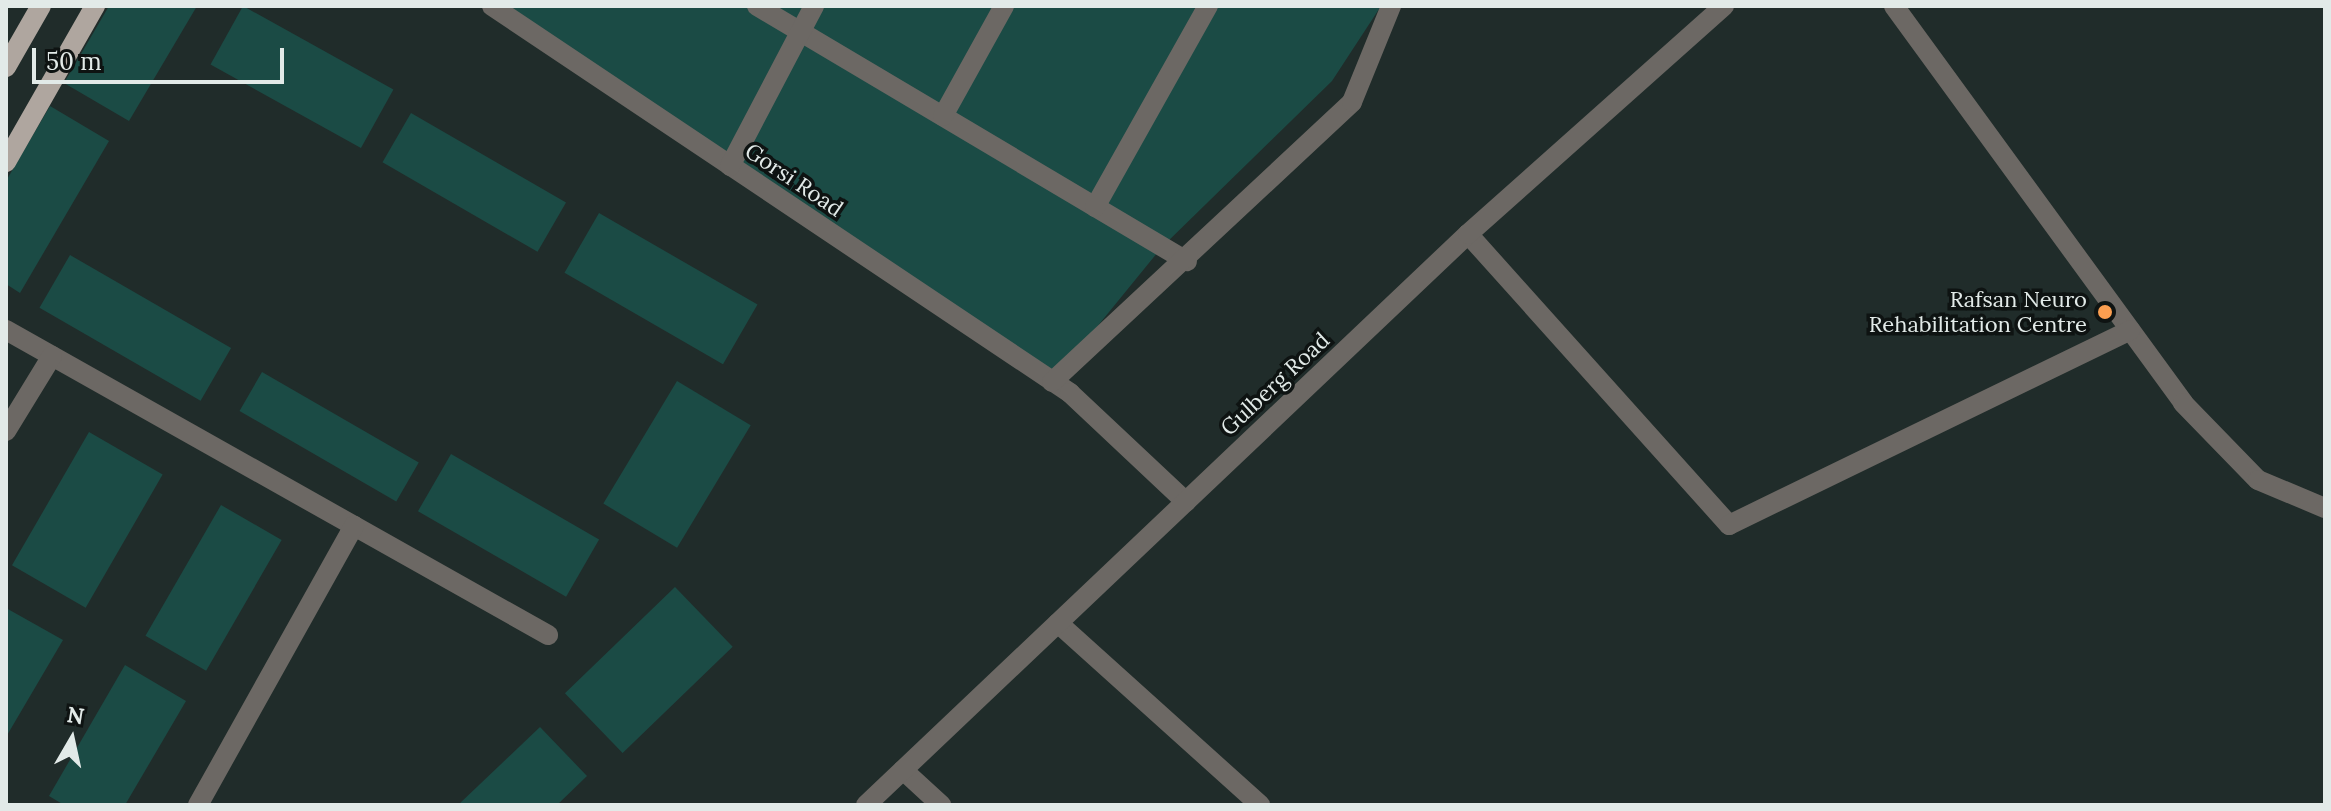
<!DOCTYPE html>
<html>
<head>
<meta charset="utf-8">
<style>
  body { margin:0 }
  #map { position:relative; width:2331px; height:811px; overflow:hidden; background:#202c2a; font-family:Lora,serif }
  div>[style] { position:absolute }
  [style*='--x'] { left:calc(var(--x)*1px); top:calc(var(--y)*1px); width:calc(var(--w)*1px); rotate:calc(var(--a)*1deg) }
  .building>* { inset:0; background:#1b4b45; transform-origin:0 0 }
  .minor>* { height:20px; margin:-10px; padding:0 10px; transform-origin:10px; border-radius:10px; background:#6c6864 }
  .major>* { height:20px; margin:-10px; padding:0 10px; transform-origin:10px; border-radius:10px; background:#afa69f }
  .dots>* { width:22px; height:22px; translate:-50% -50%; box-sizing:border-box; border:4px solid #0e1312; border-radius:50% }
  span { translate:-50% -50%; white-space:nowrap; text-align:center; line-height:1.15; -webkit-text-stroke:7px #0e1312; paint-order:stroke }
  .street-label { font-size:22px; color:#e2eae8 }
  .poi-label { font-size:22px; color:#e2eae8 }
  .right { translate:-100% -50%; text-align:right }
  .frame { position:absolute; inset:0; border:8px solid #e2eae8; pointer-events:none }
  .north { position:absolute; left:32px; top:699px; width:80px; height:80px; -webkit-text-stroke:6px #0e1312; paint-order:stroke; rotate:9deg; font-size:22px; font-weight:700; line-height:32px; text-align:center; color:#e2eae8 }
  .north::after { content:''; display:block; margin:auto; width:28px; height:36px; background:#e2eae8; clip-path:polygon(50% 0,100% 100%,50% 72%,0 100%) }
  .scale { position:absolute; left:32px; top:48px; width:252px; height:36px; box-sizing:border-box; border:4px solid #e2eae8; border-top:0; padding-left:10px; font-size:24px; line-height:28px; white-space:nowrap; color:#e2eae8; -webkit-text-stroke:6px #0e1312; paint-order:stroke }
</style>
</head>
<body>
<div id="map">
  <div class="building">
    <i style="clip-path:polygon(109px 6px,197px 6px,129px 121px,64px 83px)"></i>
    <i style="left:243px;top:6px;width:172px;height:67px;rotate:29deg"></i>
    <i style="clip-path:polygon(492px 6px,1381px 6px,1332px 81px,1162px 247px,1052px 382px)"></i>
    <i style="clip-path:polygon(50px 106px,109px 141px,20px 293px,6px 284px,6px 181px)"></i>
    <i style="left:411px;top:113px;width:179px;height:57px;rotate:30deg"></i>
    <i style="left:599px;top:213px;width:183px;height:69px;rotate:30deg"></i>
    <i style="left:70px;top:255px;width:186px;height:61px;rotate:30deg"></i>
    <i style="left:262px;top:372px;width:181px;height:45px;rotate:30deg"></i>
    <i style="left:677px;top:381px;width:86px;height:143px;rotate:31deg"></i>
    <i style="left:89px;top:432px;width:85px;height:154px;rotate:30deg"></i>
    <i style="left:451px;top:454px;width:171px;height:66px;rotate:30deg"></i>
    <i style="left:221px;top:505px;width:70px;height:151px;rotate:30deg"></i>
    <i style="left:675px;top:587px;width:83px;height:153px;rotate:46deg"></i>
    <i style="clip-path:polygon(6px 608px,63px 640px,6px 737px)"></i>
    <i style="clip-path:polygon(125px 665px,186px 701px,125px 805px,64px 805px,49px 796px)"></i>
    <i style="clip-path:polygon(540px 727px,587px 776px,557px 805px,458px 805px)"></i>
  </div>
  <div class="minor">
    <i style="--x:492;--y:6;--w:696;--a:33.8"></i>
    <i style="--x:1070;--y:393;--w:159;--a:43.2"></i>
    <i style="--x:757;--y:6;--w:500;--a:30.7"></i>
    <i style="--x:1894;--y:6;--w:491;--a:53.9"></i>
    <i style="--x:2183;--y:403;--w:107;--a:45.8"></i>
    <i style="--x:2258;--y:480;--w:73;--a:22.7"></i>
    <i style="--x:943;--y:116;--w:126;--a:-61"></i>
    <i style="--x:730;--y:166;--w:181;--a:-62.3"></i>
    <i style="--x:1095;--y:207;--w:231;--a:-60.7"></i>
    <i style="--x:1468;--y:234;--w:391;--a:48.1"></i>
    <i style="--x:1729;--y:525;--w:446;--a:-25.9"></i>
    <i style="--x:6;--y:330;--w:622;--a:29.37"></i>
    <i style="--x:1052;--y:382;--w:410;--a:-43"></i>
    <i style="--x:1352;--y:102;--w:104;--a:-67.9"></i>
    <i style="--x:6;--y:431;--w:88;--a:-58.5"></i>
    <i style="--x:1058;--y:623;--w:272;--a:42"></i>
    <i style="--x:903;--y:770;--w:52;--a:42.6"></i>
    <i style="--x:198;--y:805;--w:320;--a:-60.8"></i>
    <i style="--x:866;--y:805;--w:830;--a:-43.49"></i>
    <i style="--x:1468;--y:234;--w:343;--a:-41.7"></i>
  </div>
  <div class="major">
    <i style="--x:6;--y:67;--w:70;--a:-60.2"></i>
    <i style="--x:6;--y:162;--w:180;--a:-60.3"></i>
  </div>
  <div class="dots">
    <i style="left:2105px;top:312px;background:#fb9e50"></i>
  </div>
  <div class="street-label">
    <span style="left:794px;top:180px;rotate:34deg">Gorsi Road</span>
    <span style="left:1275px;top:384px;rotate:-43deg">Gulberg Road</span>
  </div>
  <div class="poi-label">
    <span class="right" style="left:2087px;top:312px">Rafsan Neuro<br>Rehabilitation Centre</span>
  </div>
  <div class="frame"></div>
  <div class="north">N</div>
  <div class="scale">50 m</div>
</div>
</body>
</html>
